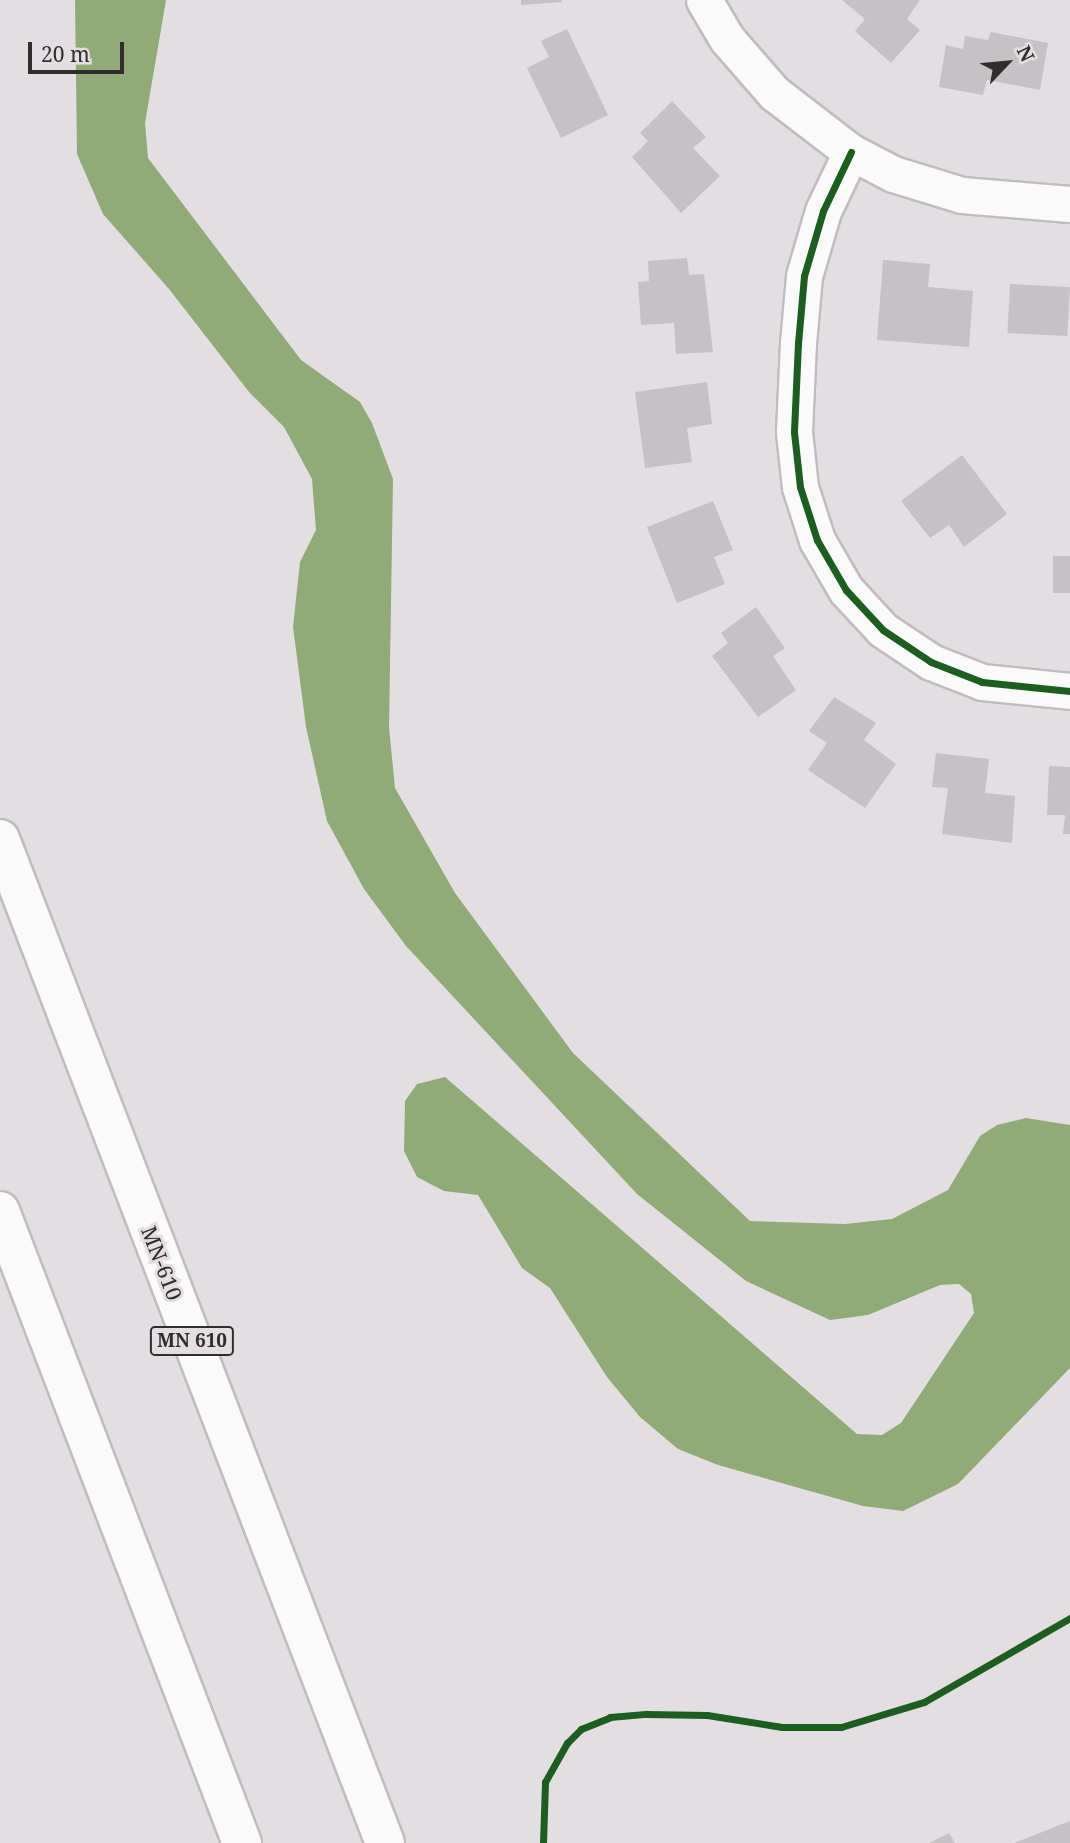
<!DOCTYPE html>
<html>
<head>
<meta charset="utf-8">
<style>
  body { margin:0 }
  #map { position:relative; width:1070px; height:1843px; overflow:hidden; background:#e3dee1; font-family:"Noto Serif",serif }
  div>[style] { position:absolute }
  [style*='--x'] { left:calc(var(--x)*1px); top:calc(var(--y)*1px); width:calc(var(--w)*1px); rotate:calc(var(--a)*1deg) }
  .water>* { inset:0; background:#91ab78 }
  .building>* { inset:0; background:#c5c1c4; transform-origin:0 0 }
  .roads { filter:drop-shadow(2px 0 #c0bcbf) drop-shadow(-2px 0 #c0bcbf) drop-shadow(0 2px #c0bcbf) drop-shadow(0 -2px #c0bcbf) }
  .street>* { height:35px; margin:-17.5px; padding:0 17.5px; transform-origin:17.5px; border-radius:17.5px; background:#fbfafa }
  .highway>* { height:38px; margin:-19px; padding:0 19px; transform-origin:19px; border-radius:19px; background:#fbfafa }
  .cycleway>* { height:7px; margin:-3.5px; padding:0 3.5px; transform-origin:3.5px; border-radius:3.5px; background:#1b5e20 }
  span { translate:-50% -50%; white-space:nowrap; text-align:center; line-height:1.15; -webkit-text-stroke:6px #e4dde1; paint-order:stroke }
  .shield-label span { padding:2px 5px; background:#e4dde1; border:2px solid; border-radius:5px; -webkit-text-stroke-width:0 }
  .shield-label { font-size:19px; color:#302d2f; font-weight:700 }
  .street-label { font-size:21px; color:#302d2f }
  .north { position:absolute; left:972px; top:28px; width:70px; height:70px; -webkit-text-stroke:5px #e4dde1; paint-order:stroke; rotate:64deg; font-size:19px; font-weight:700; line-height:28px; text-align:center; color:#302d2f }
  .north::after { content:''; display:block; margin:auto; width:24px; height:32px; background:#302d2f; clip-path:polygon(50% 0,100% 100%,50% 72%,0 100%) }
  .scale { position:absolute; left:28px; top:42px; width:96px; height:32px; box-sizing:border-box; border:4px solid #302d2f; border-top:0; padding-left:9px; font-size:21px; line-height:24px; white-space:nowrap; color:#302d2f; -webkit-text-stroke:5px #e4dde1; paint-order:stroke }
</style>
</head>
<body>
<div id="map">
  <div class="water">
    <i style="clip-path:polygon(75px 0,166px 0,145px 123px,148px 158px,301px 360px,360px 402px,372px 423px,393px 479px,389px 727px,395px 788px,455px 893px,573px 1053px,750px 1221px,845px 1224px,892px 1219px,948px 1190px,980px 1136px,997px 1125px,1026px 1118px,1070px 1125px,1070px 1368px,958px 1484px,903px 1511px,863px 1506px,718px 1465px,678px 1449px,640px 1417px,607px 1377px,550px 1288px,522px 1268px,478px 1195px,444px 1191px,417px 1177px,404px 1151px,405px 1101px,417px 1084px,445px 1077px,857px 1434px,882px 1435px,901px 1423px,974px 1313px,971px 1294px,959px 1284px,940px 1285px,868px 1315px,830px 1320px,746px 1281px,637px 1194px,406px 946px,364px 889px,327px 821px,306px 727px,293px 627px,300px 562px,316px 530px,312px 479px,284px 427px,249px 392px,169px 289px,103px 214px,77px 154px)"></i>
  </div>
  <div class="building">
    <i style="clip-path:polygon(521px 0,562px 0,562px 2px,521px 5px)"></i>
    <i style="clip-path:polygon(842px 0,920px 0,907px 19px,920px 30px,891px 63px,855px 31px,865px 19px)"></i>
    <i style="clip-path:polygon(567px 29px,608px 115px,561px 138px,527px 68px,549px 57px,541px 41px)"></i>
    <i style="clip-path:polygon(991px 32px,1048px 43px,1040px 90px,987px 80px,983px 95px,939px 87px,946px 45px,963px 49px,965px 36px,988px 40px)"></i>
    <i style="clip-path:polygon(672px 101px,706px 137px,693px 148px,720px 176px,681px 213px,632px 157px,648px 141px,640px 133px)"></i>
    <i style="clip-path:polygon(687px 258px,689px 275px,704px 274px,713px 352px,676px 354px,674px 323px,641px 325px,638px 282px,649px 281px,648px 261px)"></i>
    <i style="clip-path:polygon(883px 260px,930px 264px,928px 287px,973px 291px,969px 347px,877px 340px)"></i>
    <i style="left:1010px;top:284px;width:60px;height:49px;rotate:3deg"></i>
    <i style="clip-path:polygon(707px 382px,712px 424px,687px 428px,692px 462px,645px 468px,635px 392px)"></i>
    <i style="clip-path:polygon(962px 455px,1007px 514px,964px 547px,949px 525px,930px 538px,901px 501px)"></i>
    <i style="clip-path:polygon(713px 501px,733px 550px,714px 557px,725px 584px,677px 603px,647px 527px)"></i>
    <i style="left:1070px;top:556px;width:37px;height:17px;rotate:90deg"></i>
    <i style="clip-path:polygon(756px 607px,785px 648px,773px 656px,796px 690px,758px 717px,712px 656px,728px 643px,721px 633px)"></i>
    <i style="clip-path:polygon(834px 697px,876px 723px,864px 740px,896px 764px,865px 808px,808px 770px,827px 743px,809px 731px)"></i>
    <i style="clip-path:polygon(936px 753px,989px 759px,985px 793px,1015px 796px,1012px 843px,942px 834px,948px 788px,932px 787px)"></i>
    <i style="clip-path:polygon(1049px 766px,1070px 767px,1070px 834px,1063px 834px,1065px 815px,1047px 815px)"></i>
    <i style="clip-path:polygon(1070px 1821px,1070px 1843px,1014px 1843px)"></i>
    <i style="clip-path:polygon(949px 1833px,955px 1843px,929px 1843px)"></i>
  </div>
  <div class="roads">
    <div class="street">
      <i style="--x:704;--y:0;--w:45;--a:59.5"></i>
      <i style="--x:727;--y:39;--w:72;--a:49"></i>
      <i style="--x:774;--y:93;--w:97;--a:37.5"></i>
      <i style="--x:851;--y:152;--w:47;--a:27.6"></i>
      <i style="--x:893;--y:174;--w:72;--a:16.9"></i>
      <i style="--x:962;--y:195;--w:108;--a:4.8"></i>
      <i style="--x:851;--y:152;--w:65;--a:115.4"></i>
      <i style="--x:823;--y:211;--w:68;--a:106.3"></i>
      <i style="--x:804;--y:276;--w:67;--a:95.1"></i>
      <i style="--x:798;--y:343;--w:89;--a:92.6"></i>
      <i style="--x:794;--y:432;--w:55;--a:83.8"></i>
      <i style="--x:800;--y:487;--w:56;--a:72.2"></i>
      <i style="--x:817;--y:540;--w:58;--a:59.9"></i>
      <i style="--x:846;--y:590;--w:54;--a:47.2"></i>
      <i style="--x:883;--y:630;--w:58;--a:33.7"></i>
      <i style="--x:931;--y:662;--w:55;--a:21.4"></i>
      <i style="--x:982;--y:682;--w:88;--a:5.8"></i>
    </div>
    <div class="highway">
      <i style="--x:0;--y:839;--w:1075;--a:69.02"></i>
      <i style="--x:0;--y:1211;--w:677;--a:69.05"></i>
    </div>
  </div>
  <div class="cycleway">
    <i style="--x:851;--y:152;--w:65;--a:115.4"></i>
    <i style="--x:823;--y:211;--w:68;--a:106.3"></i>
    <i style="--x:804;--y:276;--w:67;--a:95.1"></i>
    <i style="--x:798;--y:343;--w:89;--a:92.6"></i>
    <i style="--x:794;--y:432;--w:55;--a:83.8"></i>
    <i style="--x:800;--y:487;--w:56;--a:72.2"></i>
    <i style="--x:817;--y:540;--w:58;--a:59.9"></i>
    <i style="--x:846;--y:590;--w:54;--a:47.2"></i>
    <i style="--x:883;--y:630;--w:58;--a:33.7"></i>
    <i style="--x:931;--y:662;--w:55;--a:21.4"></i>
    <i style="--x:982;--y:682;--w:88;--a:5.8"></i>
    <i style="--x:543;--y:1843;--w:61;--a:-88.1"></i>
    <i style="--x:545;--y:1782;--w:45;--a:-60.6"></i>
    <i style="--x:567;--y:1743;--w:20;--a:-45"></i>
    <i style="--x:581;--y:1729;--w:31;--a:-22"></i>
    <i style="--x:610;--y:1717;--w:36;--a:-5"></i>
    <i style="--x:646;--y:1714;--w:61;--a:0.9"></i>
    <i style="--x:707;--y:1715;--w:76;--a:9.1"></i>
    <i style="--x:782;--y:1727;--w:59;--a:0"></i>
    <i style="--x:841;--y:1727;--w:87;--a:-16.8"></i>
    <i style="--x:924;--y:1702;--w:168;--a:-29.9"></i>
  </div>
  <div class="shield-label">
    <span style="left:192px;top:1341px">MN 610</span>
  </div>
  <div class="street-label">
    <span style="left:162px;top:1263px;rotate:69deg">MN-610</span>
  </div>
  <div class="north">N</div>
  <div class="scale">20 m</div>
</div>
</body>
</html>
